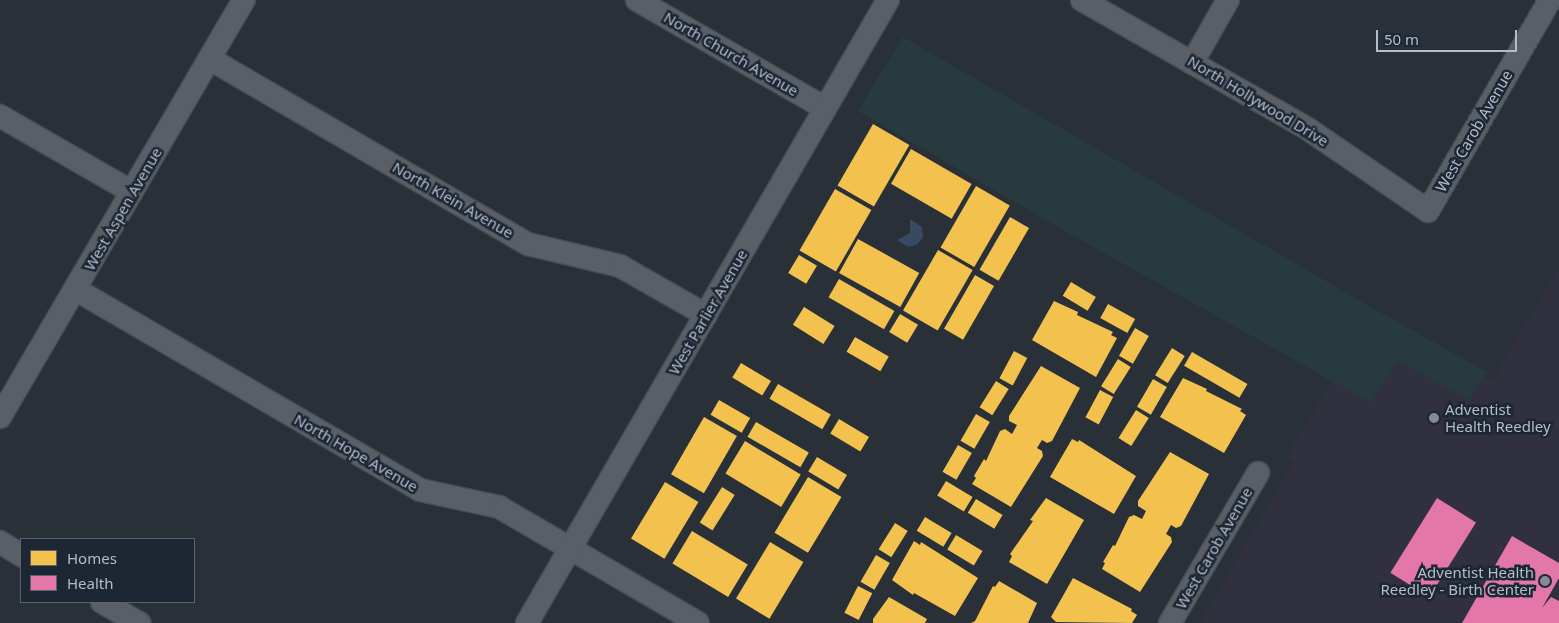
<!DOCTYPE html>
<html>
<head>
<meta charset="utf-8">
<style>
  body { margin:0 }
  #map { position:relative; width:1559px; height:623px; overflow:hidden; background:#2a3038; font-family:"Noto Sans",sans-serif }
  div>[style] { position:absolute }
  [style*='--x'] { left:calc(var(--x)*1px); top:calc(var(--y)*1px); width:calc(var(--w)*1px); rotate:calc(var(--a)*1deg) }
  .medical>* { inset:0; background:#31303e }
  .green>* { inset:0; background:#273a3e }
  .water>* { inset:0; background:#384963 }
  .homes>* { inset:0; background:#f2c14e; transform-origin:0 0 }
  .health>* { inset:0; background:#e377a8; transform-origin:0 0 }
  .roads { filter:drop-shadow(1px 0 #484c53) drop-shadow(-1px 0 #484c53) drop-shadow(0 1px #484c53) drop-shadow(0 -1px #484c53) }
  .minor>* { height:22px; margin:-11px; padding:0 11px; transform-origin:11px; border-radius:11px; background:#5a5e66 }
  .dots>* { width:14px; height:14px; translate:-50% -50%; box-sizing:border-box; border:2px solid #1d2633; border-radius:50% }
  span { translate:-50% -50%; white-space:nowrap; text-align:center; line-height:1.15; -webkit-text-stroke:5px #1d2633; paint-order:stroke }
  .street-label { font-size:15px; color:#b4bcc9 }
  .poi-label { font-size:15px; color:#b4bcc9 }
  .left { translate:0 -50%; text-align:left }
  .right { translate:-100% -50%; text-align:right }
  .legend { position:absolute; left:20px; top:538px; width:175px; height:65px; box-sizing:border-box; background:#1d2633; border:1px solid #59626f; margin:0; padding:6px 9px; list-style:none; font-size:15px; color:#b4bcc9 }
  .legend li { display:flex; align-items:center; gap:10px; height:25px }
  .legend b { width:25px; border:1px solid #59626f }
  .scale { position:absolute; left:1376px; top:30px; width:141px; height:22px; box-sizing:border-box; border:2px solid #b4bcc9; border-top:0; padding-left:6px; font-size:15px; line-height:18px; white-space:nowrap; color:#b4bcc9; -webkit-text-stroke:4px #1d2633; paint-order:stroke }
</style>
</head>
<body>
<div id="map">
  <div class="medical">
    <i style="clip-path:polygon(1559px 268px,1559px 623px,1200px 623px,1293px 463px,1287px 457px,1372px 312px,1492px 380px)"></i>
  </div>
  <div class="green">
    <i style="clip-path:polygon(903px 37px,1371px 307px,1487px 372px,1470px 400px,1397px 361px,1371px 403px,1056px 226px,858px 111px)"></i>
  </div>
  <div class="water">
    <i style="clip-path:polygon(910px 219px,922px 227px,923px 237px,917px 245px,908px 247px,897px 240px,910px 233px)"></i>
  </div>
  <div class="homes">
    <i style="left:873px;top:124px;width:42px;height:71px;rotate:30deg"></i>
    <i style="left:911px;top:149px;width:70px;height:40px;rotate:30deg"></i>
    <i style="left:976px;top:186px;width:39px;height:71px;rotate:30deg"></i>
    <i style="left:835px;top:189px;width:42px;height:71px;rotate:30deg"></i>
    <i style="left:1010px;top:217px;width:22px;height:61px;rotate:30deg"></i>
    <i style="left:858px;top:239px;width:70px;height:39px;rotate:29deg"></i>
    <i style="left:938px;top:250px;width:40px;height:70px;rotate:30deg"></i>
    <i style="left:799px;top:255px;width:21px;height:21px;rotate:31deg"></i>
    <i style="left:975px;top:275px;width:22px;height:62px;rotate:30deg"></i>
    <i style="left:839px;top:279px;width:64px;height:21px;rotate:30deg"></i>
    <i style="left:1071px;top:282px;width:29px;height:16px;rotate:31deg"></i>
    <i style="clip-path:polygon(1054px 301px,1078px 312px,1077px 315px,1113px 332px,1111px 335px,1117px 338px,1096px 377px,1032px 340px)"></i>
    <i style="left:1108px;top:304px;width:31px;height:16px;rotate:29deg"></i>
    <i style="left:804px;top:307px;width:36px;height:21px;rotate:32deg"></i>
    <i style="left:900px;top:314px;width:21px;height:21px;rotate:31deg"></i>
    <i style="left:1135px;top:328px;width:16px;height:32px;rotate:30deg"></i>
    <i style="left:855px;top:337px;width:39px;height:17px;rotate:30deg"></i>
    <i style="left:1172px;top:348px;width:15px;height:32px;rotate:32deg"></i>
    <i style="left:1014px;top:351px;width:15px;height:31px;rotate:28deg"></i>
    <i style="left:1192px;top:352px;width:64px;height:16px;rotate:30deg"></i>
    <i style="left:1118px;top:359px;width:15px;height:32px;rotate:32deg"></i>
    <i style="left:741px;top:363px;width:35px;height:17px;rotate:31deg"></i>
    <i style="clip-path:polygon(1041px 366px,1080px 388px,1052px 441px,1047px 443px,1042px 440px,1037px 448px,1042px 451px,1043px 456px,1011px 507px,972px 484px,976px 478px,974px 476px,984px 459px,986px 461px,1000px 431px,1005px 429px,1012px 434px,1017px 425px,1009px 421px,1009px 416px)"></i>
    <i style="clip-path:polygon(1183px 378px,1207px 389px,1206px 391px,1242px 409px,1240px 411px,1246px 415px,1224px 453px,1160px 417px)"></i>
    <i style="left:1153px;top:379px;width:16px;height:32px;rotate:30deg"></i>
    <i style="left:996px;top:381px;width:15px;height:31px;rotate:32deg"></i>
    <i style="left:778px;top:384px;width:61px;height:17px;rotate:30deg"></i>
    <i style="left:1100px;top:390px;width:15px;height:31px;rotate:28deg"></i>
    <i style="left:719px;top:400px;width:36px;height:17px;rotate:30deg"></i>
    <i style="left:1136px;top:410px;width:15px;height:33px;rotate:32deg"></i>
    <i style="left:976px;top:414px;width:16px;height:31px;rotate:30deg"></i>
    <i style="left:704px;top:417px;width:38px;height:66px;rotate:30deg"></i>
    <i style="left:839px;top:419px;width:35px;height:17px;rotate:31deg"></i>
    <i style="left:756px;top:422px;width:61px;height:17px;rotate:30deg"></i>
    <i style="clip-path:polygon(1072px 439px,1078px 442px,1079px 440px,1136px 476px,1114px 514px,1050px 477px)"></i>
    <i style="left:745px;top:441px;width:65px;height:38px;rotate:31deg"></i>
    <i style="left:958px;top:445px;width:16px;height:31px;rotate:30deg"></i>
    <i style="clip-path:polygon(1170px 452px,1209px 474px,1181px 526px,1176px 528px,1171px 525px,1166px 534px,1171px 537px,1172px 542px,1140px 592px,1102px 569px,1105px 563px,1103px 562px,1113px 545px,1115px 546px,1129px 517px,1134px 515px,1142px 519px,1146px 511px,1138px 506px,1138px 501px)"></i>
    <i style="left:817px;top:457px;width:35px;height:17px;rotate:31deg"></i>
    <i style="left:808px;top:477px;width:39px;height:65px;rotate:31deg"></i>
    <i style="left:946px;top:481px;width:31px;height:17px;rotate:31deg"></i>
    <i style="left:665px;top:482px;width:39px;height:66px;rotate:31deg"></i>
    <i style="left:722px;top:487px;width:15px;height:42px;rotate:32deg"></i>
    <i style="clip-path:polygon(1046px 498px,1084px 520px,1047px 584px,1009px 562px,1012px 556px,1010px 554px,1033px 521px,1030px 520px)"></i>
    <i style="left:976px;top:499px;width:31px;height:16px;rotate:31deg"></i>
    <i style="left:925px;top:517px;width:31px;height:16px;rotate:31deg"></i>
    <i style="left:895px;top:523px;width:15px;height:31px;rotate:32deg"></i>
    <i style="left:692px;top:531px;width:65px;height:38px;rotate:31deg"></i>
    <i style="left:956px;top:535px;width:31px;height:17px;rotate:31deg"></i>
    <i style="clip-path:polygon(914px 541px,920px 545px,921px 542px,978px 578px,955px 616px,914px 593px,913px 595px,892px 580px)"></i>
    <i style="left:770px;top:542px;width:39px;height:66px;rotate:31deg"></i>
    <i style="left:876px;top:555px;width:16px;height:31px;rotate:30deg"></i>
    <i style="clip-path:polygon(1073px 578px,1132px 609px,1131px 611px,1137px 615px,1132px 623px,1056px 622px,1051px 617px)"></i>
    <i style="clip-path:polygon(999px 581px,1037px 603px,1028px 623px,971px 623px,975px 621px,993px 586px,995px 587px)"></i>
    <i style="left:858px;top:586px;width:16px;height:30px;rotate:27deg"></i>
    <i style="clip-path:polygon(889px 597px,927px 619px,925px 623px,873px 623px,873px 619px)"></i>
  </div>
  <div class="health">
    <i style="left:1437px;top:498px;width:46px;height:88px;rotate:32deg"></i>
    <i style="clip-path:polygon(1512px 536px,1559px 563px,1559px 578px,1542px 608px,1551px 597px,1559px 601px,1559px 623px,1462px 623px)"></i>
  </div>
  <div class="roads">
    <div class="minor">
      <i style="--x:637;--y:0;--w:217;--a:29.9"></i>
      <i style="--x:1082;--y:0;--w:260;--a:29.7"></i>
      <i style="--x:1308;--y:129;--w:145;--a:34.3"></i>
      <i style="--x:1428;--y:211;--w:244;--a:-60"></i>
      <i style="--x:210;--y:59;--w:368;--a:30.2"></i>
      <i style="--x:528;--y:244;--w:95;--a:13.4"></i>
      <i style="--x:620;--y:266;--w:99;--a:29.7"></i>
      <i style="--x:1192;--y:63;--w:73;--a:-60.3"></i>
      <i style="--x:0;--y:116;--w:152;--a:29.9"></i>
      <i style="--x:75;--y:289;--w:399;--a:30.2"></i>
      <i style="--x:420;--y:490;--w:81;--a:12.1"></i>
      <i style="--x:499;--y:507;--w:230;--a:30.2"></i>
      <i style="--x:0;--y:417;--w:483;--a:-59.7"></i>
      <i style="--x:0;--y:542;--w:25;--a:32"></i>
      <i style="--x:102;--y:602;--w:43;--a:29.6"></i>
      <i style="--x:527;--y:623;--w:720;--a:-59.91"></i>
      <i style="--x:1170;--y:623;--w:174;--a:-59.6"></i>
    </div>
  </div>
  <div class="dots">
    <i style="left:1434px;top:418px;background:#848b96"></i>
    <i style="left:1545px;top:581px;background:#848b96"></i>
  </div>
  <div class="street-label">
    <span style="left:731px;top:54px;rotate:30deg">North Church Avenue</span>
    <span style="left:1258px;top:101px;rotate:31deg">North Hollywood Drive</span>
    <span style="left:1474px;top:131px;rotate:-60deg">West Carob Avenue</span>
    <span style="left:453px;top:200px;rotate:30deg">North Klein Avenue</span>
    <span style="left:123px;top:209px;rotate:-60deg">West Aspen Avenue</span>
    <span style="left:708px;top:312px;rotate:-60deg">West Parlier Avenue</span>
    <span style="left:356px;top:453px;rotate:30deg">North Hope Avenue</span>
    <span style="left:1214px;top:548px;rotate:-60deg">West Carob Avenue</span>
  </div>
  <div class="poi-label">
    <span class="left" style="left:1445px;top:418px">Adventist<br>Health Reedley</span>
    <span class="right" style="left:1534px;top:581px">Adventist Health<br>Reedley - Birth Center</span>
  </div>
  <ul class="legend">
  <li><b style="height:14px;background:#f2c14e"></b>Homes</li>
  <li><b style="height:14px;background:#e377a8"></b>Health</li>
  </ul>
  <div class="scale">50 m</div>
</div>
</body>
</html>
